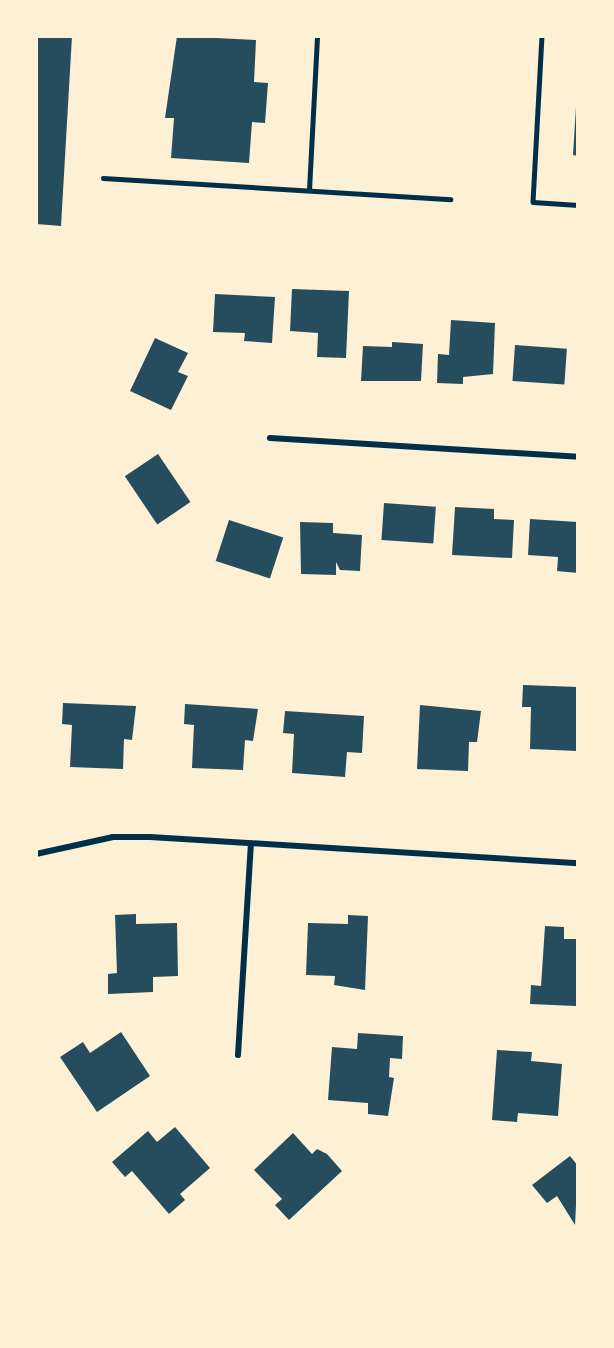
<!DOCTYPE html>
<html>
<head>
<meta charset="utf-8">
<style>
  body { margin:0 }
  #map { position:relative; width:614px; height:1348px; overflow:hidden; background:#fdf0d5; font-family:"Exo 2",sans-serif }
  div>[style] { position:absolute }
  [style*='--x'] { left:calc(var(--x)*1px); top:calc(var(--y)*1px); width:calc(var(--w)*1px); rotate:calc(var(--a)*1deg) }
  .building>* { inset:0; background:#264d5e; transform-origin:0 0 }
  .service>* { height:4.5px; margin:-2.25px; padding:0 2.25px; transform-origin:2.25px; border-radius:2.25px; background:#003049 }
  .minor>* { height:6px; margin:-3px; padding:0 3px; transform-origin:3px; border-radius:3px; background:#003049 }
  span { translate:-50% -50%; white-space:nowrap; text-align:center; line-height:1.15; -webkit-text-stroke:6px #fdf0d5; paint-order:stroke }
  .frame { position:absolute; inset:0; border:38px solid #fdf0d5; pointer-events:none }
</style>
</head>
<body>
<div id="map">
  <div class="building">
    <i style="clip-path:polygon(36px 36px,72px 36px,61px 226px,36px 224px)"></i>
    <i style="clip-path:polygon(177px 36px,256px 40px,254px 82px,268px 83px,265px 123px,252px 122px,249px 163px,171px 158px,174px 118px,165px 118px)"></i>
    <i style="clip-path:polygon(576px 107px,578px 107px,578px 156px,573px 155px)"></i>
    <i style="clip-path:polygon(292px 289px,349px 291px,346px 358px,317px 357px,318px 333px,290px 331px)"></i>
    <i style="clip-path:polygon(215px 294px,275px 297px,272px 343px,244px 341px,245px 333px,213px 332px)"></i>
    <i style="clip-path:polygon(451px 320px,495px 323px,493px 374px,463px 377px,463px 384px,437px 383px,438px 354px,449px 355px)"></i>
    <i style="clip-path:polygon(155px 338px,188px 353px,178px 372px,188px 376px,171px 410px,130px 391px)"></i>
    <i style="clip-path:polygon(392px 342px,423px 344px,421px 381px,361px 381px,363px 346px,392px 347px)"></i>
    <i style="left:515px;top:345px;width:52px;height:36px;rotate:4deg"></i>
    <i style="left:158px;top:454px;width:58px;height:40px;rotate:56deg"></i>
    <i style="left:384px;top:503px;width:52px;height:37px;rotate:4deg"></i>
    <i style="clip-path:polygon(455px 507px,494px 509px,494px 519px,514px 520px,512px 558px,452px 555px)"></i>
    <i style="clip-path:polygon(530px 519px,578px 522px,578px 573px,557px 571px,558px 557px,528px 555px)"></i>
    <i style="left:229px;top:520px;width:57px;height:43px;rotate:18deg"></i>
    <i style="clip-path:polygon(300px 522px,333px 523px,333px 533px,362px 535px,360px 571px,340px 570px,336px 562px,336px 575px,301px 574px)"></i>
    <i style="clip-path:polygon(523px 685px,578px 687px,578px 751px,530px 749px,531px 707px,522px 707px)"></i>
    <i style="clip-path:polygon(63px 703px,136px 706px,132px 740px,124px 739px,123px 769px,70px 767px,72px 725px,62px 724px)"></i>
    <i style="clip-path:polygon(185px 704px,258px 709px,253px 741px,245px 740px,243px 770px,192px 768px,194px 725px,184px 724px)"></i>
    <i style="clip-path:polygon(420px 705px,481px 711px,477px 742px,469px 742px,468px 771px,417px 769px)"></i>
    <i style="clip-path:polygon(285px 711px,364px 716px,362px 753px,347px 752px,345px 777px,292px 773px,294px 734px,283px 733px)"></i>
    <i style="clip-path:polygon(136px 914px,136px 924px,177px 923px,178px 976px,153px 977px,153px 992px,108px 994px,108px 974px,117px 973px,115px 915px)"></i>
    <i style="clip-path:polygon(348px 915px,368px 916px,365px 990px,334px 985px,335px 976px,306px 975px,308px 923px,348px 924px)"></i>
    <i style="clip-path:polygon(545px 926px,564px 927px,564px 939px,578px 939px,576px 1006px,530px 1004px,531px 985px,541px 986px)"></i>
    <i style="clip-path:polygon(121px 1032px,150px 1076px,97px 1112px,60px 1057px,83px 1042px,90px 1053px)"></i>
    <i style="clip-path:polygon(358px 1033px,403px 1036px,402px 1059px,390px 1058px,389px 1077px,394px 1078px,388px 1116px,368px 1114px,368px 1103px,328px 1100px,332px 1047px,357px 1049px)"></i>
    <i style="clip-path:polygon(497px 1050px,532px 1052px,531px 1061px,562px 1064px,558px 1116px,518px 1113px,517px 1122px,492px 1120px)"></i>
    <i style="clip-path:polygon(175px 1127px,210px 1168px,180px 1194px,185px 1200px,169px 1214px,132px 1171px,125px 1177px,112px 1162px,148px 1131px,157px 1142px)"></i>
    <i style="clip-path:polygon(293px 1133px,312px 1154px,317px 1149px,327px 1154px,342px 1171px,289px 1220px,275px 1205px,282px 1199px,254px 1170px)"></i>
    <i style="clip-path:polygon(570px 1156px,578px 1166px,575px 1225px,557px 1196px,547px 1203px,532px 1185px)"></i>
  </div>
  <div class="service">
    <i style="--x:542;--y:36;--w:166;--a:93.1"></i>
    <i style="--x:533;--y:202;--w:45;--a:3.8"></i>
    <i style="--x:103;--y:178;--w:348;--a:3.5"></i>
    <i style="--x:309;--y:190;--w:154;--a:-87"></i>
  </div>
  <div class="minor">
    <i style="--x:270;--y:438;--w:309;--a:3.5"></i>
    <i style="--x:36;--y:854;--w:79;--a:-12.4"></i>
    <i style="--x:113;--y:837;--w:37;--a:0"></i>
    <i style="--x:150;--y:837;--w:429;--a:3.5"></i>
    <i style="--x:238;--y:1055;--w:212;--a:-86.5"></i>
  </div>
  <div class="frame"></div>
</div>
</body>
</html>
